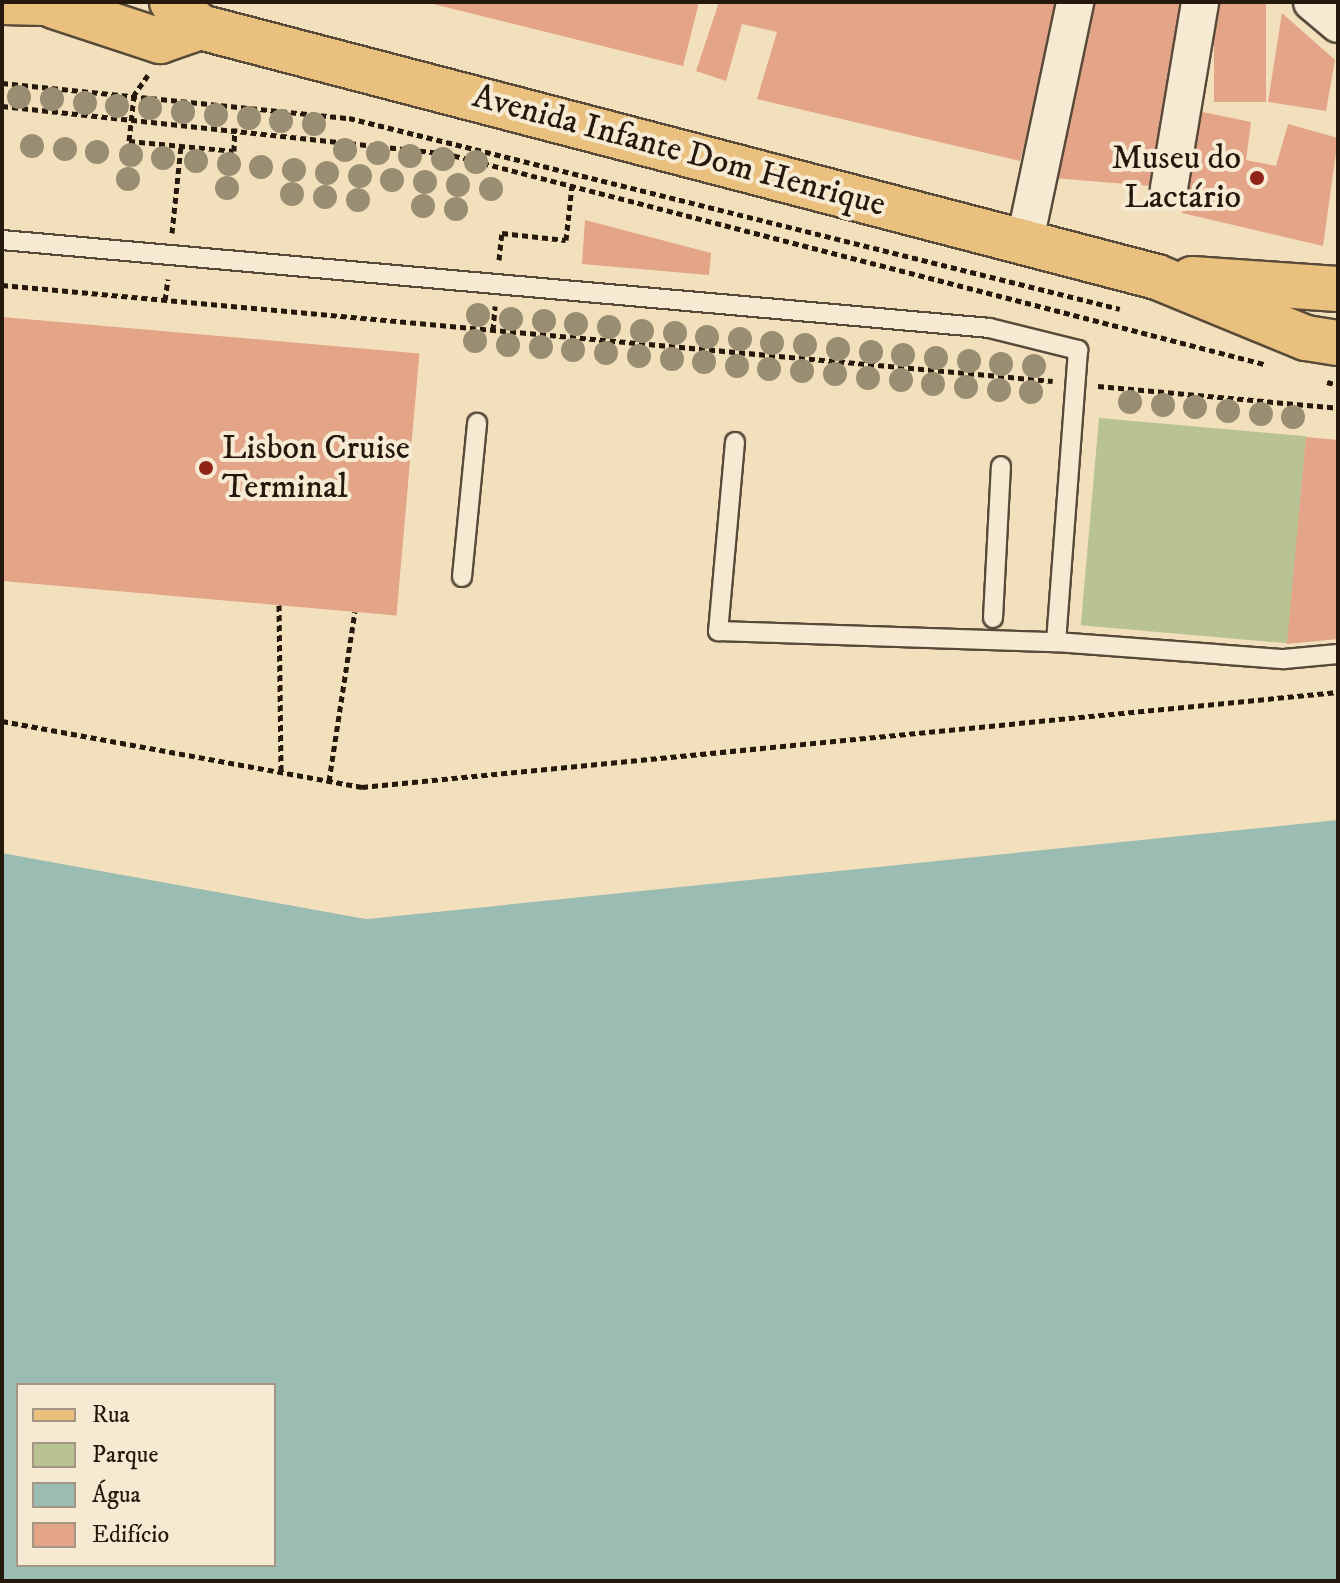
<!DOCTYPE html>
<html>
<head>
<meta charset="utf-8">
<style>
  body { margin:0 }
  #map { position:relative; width:1340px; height:1583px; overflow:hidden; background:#f2dfbc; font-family:"IM FELL DW Pica",serif }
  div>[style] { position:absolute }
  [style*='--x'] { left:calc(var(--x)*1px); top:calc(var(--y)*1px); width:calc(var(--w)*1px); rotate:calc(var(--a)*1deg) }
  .green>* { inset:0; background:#b8c292; transform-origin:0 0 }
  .water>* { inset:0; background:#9bbcb2 }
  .pier>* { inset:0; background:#f2dfbc }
  .building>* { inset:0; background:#e3a488; transform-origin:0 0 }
  .path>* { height:5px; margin-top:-2.5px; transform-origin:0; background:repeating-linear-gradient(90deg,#25180d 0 6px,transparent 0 10px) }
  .roads { filter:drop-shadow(2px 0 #584a39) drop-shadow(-2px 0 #584a39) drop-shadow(0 2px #584a39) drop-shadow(0 -2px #584a39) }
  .lane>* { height:18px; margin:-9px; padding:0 9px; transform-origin:9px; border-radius:9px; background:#f7ead3 }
  .street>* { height:36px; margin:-18px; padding:0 18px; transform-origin:18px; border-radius:18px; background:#f7ead3 }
  .primary>* { height:44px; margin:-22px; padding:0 22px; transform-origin:22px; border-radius:22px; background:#e9c07e }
  .trees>* { width:24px; height:24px; margin:-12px; border-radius:50%; background:#998e72 }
  .dots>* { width:22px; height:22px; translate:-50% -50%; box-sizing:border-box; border:4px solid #f7ead3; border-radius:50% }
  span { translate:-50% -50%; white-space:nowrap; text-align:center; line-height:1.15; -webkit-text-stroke:8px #f7ead3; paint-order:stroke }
  .street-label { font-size:34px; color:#25180d }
  .poi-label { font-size:34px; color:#25180d }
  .right { translate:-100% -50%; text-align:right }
  .left { translate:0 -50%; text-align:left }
  .frame { position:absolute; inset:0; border:4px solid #25180d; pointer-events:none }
  .legend { position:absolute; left:16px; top:1383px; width:260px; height:184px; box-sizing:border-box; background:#f7ead3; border:2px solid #a39684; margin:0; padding:10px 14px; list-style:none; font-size:24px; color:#25180d }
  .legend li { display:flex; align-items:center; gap:16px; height:40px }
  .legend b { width:40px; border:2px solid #a39684 }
</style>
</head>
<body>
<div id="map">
  <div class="green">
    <i style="left:1099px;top:418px;width:208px;height:208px;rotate:5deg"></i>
  </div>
  <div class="water">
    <i style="clip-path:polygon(evenodd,1338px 820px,1338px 1581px,2px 1581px,2px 853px,367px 919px,1338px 820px,18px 1385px,274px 1385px,274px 1565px,18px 1565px,18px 1385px)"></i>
  </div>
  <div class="pier">
    <i style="clip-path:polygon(1338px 816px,366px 919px,2px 853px,367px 915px)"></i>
  </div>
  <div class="building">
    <i style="clip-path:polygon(425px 2px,699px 2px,683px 66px)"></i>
    <i style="clip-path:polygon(719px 2px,1062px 2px,1020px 161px,757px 99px,777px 32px,742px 24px,726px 81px,696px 71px)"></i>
    <i style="clip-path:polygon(1093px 2px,1188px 2px,1162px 187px,1054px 178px)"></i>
    <i style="left:1214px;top:2px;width:52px;height:100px"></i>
    <i style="clip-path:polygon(1282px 13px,1335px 60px,1326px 111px,1268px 102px)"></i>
    <i style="clip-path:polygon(1198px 111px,1251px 122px,1246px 160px,1276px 166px,1288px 124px,1338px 138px,1323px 246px,1182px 213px)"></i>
    <i style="clip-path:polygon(585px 220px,711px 253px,709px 275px,582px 264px)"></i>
    <i style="left:2px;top:317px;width:419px;height:263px;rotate:5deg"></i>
    <i style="clip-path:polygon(1306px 437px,1338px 440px,1338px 639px,1287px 644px)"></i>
  </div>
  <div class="path">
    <i style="--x:148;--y:75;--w:24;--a:125"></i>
    <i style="--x:134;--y:95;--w:46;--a:96.2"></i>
    <i style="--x:129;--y:141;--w:105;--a:5.4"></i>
    <i style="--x:234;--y:151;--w:23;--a:-88"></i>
    <i style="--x:2;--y:83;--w:349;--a:5.8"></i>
    <i style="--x:349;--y:118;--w:794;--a:13.91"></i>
    <i style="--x:2;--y:106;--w:444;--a:6.1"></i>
    <i style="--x:444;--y:153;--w:847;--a:14.43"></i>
    <i style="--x:172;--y:233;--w:87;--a:-84.1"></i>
    <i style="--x:499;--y:260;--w:27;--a:-84"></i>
    <i style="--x:502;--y:233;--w:64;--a:6.2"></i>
    <i style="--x:566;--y:240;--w:54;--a:-83.7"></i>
    <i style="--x:2;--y:285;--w:1055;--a:5.22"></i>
    <i style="--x:165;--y:300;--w:21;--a:-82"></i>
    <i style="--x:493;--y:330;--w:24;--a:-85"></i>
    <i style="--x:1327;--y:382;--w:11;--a:15"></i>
    <i style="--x:1098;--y:386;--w:241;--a:5.2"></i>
    <i style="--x:279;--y:605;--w:167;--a:89.3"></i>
    <i style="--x:2;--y:721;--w:366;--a:10.4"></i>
    <i style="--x:362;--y:787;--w:981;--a:-5.56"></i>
    <i style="--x:329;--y:781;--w:171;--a:-81.3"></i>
  </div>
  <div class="roads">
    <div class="lane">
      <i style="--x:2;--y:240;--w:991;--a:5.09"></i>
      <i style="--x:989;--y:328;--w:92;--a:13.9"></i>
      <i style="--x:1078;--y:350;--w:293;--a:94.3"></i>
      <i style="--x:735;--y:442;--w:190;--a:95.1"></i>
      <i style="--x:718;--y:631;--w:338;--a:1.9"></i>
      <i style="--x:1056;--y:642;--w:229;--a:4.3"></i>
      <i style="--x:1284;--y:659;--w:54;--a:-5.3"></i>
      <i style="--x:462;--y:577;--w:155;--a:-84.4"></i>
      <i style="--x:993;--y:618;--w:152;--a:-87"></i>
    </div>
    <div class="street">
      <i style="--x:1312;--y:2;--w:34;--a:40"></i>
      <i style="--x:1169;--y:188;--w:189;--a:-80.5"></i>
      <i style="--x:1024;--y:245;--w:248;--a:-78.1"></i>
    </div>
    <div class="primary">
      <i style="--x:4;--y:2;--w:78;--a:1.5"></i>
      <i style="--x:172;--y:2;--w:38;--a:42"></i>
      <i style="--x:200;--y:27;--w:989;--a:14.64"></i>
      <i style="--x:1157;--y:277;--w:161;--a:22.3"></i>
      <i style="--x:1306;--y:338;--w:32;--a:9"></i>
      <i style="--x:54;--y:6;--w:112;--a:18.3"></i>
      <i style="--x:160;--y:41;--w:42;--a:-19.3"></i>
      <i style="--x:1192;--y:279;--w:146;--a:3.9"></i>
    </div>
  </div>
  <div class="trees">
    <i style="left:19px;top:97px"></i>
    <i style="left:52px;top:99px"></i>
    <i style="left:85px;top:103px"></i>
    <i style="left:117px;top:106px"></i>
    <i style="left:150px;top:108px"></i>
    <i style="left:183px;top:112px"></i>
    <i style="left:216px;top:115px"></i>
    <i style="left:249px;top:118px"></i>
    <i style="left:281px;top:121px"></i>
    <i style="left:314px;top:124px"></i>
    <i style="left:32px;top:146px"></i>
    <i style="left:65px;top:149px"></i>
    <i style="left:345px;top:150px"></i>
    <i style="left:97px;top:152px"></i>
    <i style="left:378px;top:153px"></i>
    <i style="left:131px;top:155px"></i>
    <i style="left:410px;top:156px"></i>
    <i style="left:163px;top:158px"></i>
    <i style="left:443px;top:159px"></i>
    <i style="left:196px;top:161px"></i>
    <i style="left:476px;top:162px"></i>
    <i style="left:229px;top:164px"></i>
    <i style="left:261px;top:167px"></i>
    <i style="left:294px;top:170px"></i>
    <i style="left:327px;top:173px"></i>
    <i style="left:360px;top:176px"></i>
    <i style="left:128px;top:179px"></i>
    <i style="left:392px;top:180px"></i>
    <i style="left:425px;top:182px"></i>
    <i style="left:458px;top:185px"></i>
    <i style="left:227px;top:188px"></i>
    <i style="left:491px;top:189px"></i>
    <i style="left:292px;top:194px"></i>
    <i style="left:325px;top:197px"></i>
    <i style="left:358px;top:200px"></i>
    <i style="left:423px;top:206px"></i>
    <i style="left:456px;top:209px"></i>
    <i style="left:478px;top:315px"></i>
    <i style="left:511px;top:319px"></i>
    <i style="left:544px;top:321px"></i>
    <i style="left:576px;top:324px"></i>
    <i style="left:609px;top:327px"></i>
    <i style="left:642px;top:331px"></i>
    <i style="left:675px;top:333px"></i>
    <i style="left:707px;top:337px"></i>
    <i style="left:740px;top:339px"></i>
    <i style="left:475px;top:341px"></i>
    <i style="left:772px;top:343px"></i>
    <i style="left:508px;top:345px"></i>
    <i style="left:805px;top:345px"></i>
    <i style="left:541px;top:347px"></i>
    <i style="left:838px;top:349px"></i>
    <i style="left:573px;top:350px"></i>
    <i style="left:871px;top:352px"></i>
    <i style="left:606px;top:353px"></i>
    <i style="left:903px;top:355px"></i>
    <i style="left:639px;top:356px"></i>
    <i style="left:936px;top:358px"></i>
    <i style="left:672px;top:359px"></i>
    <i style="left:969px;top:361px"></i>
    <i style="left:704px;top:362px"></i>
    <i style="left:1001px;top:364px"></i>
    <i style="left:737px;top:366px"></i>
    <i style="left:1034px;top:366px"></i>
    <i style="left:769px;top:369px"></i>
    <i style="left:802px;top:371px"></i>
    <i style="left:835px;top:374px"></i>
    <i style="left:868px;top:378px"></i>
    <i style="left:901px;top:380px"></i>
    <i style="left:933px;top:384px"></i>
    <i style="left:966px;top:387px"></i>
    <i style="left:999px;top:390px"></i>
    <i style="left:1031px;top:392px"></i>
    <i style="left:1130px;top:402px"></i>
    <i style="left:1163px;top:405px"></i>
    <i style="left:1195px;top:407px"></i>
    <i style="left:1228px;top:411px"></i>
    <i style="left:1261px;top:414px"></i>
    <i style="left:1293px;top:417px"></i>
  </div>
  <div class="dots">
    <i style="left:1257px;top:178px;background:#8f2418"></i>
    <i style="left:206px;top:468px;background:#8f2418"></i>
  </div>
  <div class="street-label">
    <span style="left:679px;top:151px;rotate:15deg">Avenida Infante Dom Henrique</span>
  </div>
  <div class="poi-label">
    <span class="right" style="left:1241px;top:178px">Museu do<br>Lactário</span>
    <span class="left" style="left:222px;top:468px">Lisbon Cruise<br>Terminal</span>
  </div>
  <div class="frame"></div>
  <ul class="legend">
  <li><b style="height:10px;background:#e9c07e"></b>Rua</li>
  <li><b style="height:22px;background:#b8c292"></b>Parque</li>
  <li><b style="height:22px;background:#9bbcb2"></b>Água</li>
  <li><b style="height:22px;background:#e3a488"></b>Edifício</li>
  </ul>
</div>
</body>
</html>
